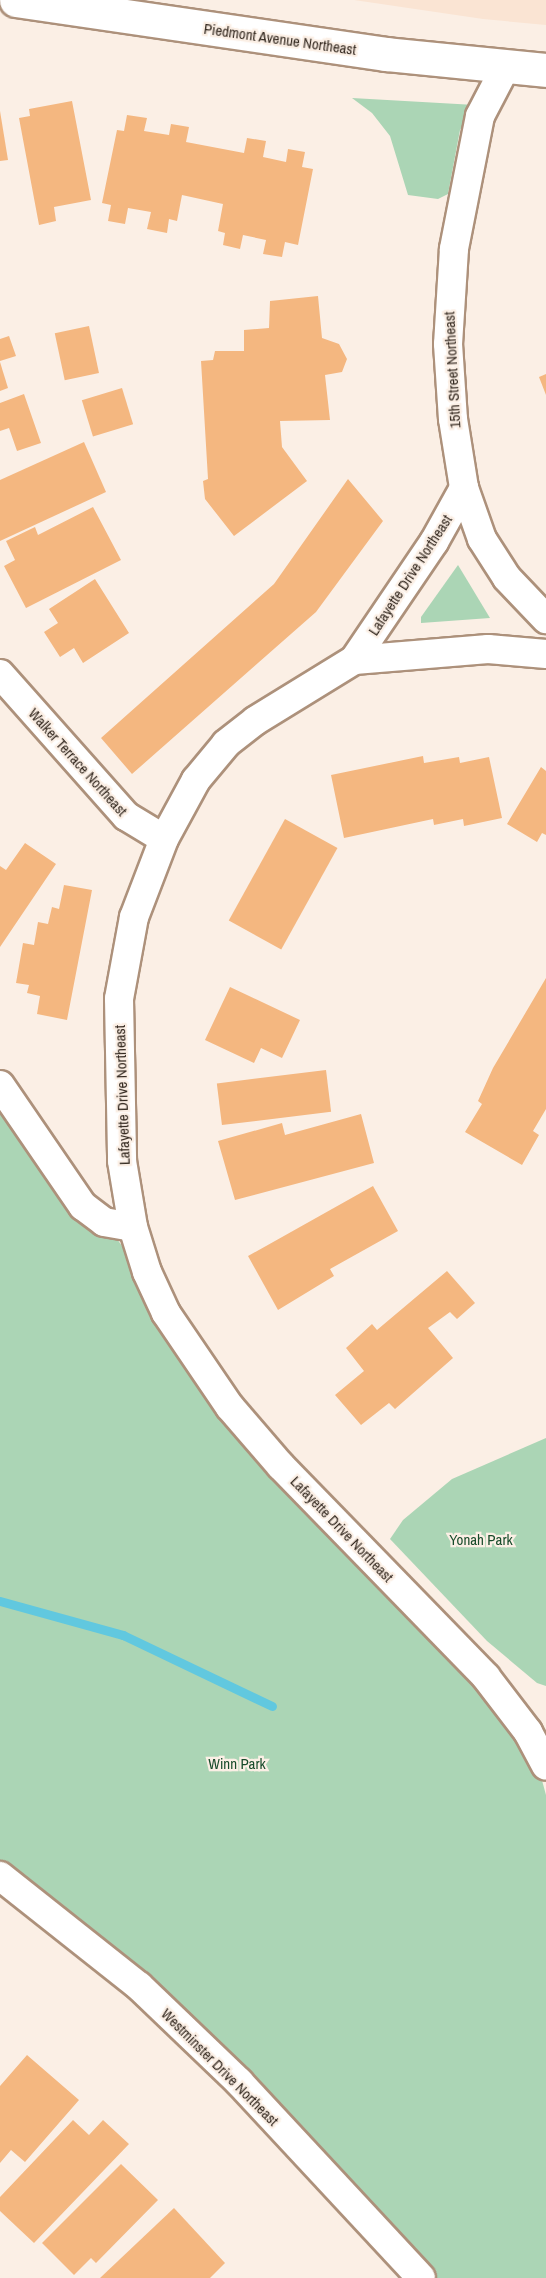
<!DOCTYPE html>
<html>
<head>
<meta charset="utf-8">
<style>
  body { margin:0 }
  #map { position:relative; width:546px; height:2278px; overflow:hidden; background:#fbefe5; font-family:"Archivo Narrow",sans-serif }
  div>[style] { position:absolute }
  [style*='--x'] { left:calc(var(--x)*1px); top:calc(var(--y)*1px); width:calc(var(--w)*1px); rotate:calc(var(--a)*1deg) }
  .built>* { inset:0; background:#fae4d3 }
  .green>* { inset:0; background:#abd5b5 }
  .stream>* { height:9px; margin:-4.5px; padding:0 4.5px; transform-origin:4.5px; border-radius:4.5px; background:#61c8df }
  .building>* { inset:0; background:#f4b780; transform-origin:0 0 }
  .roads { filter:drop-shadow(2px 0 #ad917b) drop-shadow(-2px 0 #ad917b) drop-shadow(0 2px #ad917b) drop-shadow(0 -2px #ad917b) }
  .minor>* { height:28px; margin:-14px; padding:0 14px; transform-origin:14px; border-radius:14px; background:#fff }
  .secondary>* { height:33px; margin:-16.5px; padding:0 16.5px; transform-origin:16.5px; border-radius:16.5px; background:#fff }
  span { translate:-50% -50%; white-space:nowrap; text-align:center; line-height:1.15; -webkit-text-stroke:4.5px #fbefe5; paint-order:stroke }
  .street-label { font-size:15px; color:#31261d }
  .park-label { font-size:15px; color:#174b2a }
</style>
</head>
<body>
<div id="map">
  <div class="built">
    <i style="clip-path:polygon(354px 0,546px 0,546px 25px,483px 19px)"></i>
  </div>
  <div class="green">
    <i style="clip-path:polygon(352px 98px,475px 105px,460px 130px,448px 194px,438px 199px,408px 195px,390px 136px,372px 113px)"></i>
    <i style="clip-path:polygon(458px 565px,490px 618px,421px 623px,421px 617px)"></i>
    <i style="clip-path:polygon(0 1081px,256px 1427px,531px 1740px,546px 1795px,546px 2278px,414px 2278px,179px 2014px,0 1885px)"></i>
    <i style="clip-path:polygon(546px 1438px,546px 1686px,537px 1683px,487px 1641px,390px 1539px,403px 1520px,452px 1479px)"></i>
  </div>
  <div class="stream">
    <i style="--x:0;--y:1601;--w:128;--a:15.5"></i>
    <i style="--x:123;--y:1635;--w:165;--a:25.5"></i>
  </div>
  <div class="building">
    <i style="clip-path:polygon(72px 101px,91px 200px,54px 207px,56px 221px,39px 225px,19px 118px,30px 116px,29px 109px)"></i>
    <i style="clip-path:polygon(0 111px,8px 160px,0 161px)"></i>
    <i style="clip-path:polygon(127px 115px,147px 118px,144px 131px,169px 135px,171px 124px,189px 127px,186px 142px,244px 153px,247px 138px,266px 141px,263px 157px,286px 162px,288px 149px,305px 152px,302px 167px,313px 169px,298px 245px,285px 242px,282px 257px,263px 254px,266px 240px,243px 235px,240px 249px,223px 245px,225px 233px,218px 231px,223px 204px,182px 195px,177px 221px,169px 219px,167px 233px,147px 229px,151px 212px,128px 208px,125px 224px,108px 221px,111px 205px,102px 203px,117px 130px,124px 131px)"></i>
    <i style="clip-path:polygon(318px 296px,322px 338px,339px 344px,347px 359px,342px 372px,325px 375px,330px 420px,280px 421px,282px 447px,307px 481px,234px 536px,205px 499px,203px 481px,208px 479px,201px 361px,213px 360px,215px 351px,244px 351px,244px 330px,269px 328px,270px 301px)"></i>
    <i style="left:89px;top:326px;width:48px;height:35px;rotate:78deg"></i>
    <i style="clip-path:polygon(9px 336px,16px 356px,0 361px,0 339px)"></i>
    <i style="clip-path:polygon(0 362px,8px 388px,0 391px)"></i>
    <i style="clip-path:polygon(546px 374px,546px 395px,539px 377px)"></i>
    <i style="left:122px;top:388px;width:38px;height:42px;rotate:73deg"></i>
    <i style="clip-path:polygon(24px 394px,41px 443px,17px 451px,9px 428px,0 431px,0 403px)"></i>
    <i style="clip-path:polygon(84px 442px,106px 492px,0 541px,0 480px)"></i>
    <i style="clip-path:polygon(348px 479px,383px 521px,316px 612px,132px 774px,101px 738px,274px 584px)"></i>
    <i style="clip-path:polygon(93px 507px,121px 560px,26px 608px,4px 566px,15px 560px,6px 541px,35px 527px,38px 535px)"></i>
    <i style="clip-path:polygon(95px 579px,129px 633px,83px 663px,74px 648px,60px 657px,44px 632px,58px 623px,49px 609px)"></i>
    <i style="clip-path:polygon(423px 756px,424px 763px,459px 757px,460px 763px,489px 757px,502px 818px,464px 826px,463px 819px,434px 825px,433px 819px,344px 838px,331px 775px)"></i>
    <i style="clip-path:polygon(541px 767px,546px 771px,546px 835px,542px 833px,537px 842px,507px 824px)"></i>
    <i style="left:285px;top:819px;width:60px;height:116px;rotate:29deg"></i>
    <i style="clip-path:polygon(25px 843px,56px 864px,0 947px,0 866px,6px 870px)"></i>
    <i style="clip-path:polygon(64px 885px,92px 890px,67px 1020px,37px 1014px,40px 996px,27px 993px,29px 985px,16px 983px,23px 943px,34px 945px,38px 922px,48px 924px,52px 907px,59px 909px)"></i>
    <i style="clip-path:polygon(546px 978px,546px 1109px,533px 1131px,539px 1135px,522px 1165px,465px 1132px,482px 1104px,478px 1101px,493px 1068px)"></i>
    <i style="clip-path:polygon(230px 987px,300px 1020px,282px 1058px,261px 1048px,254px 1063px,205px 1040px)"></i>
    <i style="left:326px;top:1070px;width:42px;height:110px;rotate:83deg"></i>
    <i style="clip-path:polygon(361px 1114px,374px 1163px,235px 1200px,218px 1141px,282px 1123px,285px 1135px)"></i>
    <i style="clip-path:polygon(373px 1186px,398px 1231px,330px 1269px,334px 1276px,278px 1310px,248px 1256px)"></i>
    <i style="clip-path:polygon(447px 1271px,475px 1303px,457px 1319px,450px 1312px,428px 1328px,453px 1358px,395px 1409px,389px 1403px,361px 1425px,335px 1395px,364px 1371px,346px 1348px,372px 1324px,377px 1330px)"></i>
    <i style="clip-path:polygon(27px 2055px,79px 2100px,25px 2162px,11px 2150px,0 2163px,0 2086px)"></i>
    <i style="clip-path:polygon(73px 2120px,89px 2135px,103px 2120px,129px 2144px,34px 2243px,0 2211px,0 2197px)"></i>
    <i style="clip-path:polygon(121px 2164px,158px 2200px,96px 2263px,91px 2258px,74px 2275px,42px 2243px)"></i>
    <i style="clip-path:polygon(174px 2208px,225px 2263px,210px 2278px,100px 2278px)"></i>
  </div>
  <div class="roads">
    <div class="minor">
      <i style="--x:505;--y:68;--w:54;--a:117.5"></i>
      <i style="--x:480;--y:116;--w:136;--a:101.1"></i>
      <i style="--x:454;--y:249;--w:95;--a:93.6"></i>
      <i style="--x:448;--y:344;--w:75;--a:86.2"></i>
      <i style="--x:453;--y:419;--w:70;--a:80.9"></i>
      <i style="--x:464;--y:488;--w:54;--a:70.6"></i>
      <i style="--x:482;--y:539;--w:46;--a:57.3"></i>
      <i style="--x:507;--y:578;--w:57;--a:46.4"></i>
      <i style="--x:546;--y:654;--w:58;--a:-175.1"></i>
      <i style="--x:488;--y:649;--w:134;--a:175.3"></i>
      <i style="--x:354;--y:660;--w:116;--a:148.4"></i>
      <i style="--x:255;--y:721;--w:37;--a:142"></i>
      <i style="--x:226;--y:744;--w:47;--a:129.8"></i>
      <i style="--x:196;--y:780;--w:67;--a:118.5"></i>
      <i style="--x:164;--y:839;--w:84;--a:111"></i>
      <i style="--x:134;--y:917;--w:83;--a:100.4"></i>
      <i style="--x:119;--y:999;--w:162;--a:88.9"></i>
      <i style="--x:122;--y:1161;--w:67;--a:80.5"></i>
      <i style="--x:133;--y:1227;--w:47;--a:72.7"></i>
      <i style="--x:147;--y:1272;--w:45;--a:65.1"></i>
      <i style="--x:166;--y:1313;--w:114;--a:55.8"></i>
      <i style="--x:230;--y:1407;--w:78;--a:49.2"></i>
      <i style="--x:281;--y:1466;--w:294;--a:45.8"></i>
      <i style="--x:486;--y:1677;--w:69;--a:52.6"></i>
      <i style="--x:528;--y:1732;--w:38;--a:62"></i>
      <i style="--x:354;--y:660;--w:143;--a:-55.9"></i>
      <i style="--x:434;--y:542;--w:62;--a:-60.9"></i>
      <i style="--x:0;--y:674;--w:190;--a:48.4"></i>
      <i style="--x:126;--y:816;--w:44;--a:31.2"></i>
      <i style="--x:0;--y:1085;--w:147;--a:55.6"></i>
      <i style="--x:83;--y:1206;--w:26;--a:37"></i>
      <i style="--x:104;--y:1222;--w:29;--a:10"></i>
      <i style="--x:0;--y:1876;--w:177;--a:38.4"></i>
      <i style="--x:139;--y:1986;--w:139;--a:43.8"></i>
      <i style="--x:239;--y:2082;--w:267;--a:47.1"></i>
    </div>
    <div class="secondary">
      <i style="--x:16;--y:0;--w:374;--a:8.3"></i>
      <i style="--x:386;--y:54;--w:161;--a:5.7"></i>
    </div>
  </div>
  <div class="street-label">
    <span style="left:280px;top:39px;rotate:8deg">Piedmont Avenue Northeast</span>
    <span style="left:452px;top:370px;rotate:-93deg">15th Street Northeast</span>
    <span style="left:410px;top:575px;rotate:-57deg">Lafayette Drive Northeast</span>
    <span style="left:78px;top:762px;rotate:48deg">Walker Terrace Northeast</span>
    <span style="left:122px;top:1095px;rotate:-92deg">Lafayette Drive Northeast</span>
    <span style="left:342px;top:1529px;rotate:46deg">Lafayette Drive Northeast</span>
    <span style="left:220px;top:2067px;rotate:45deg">Westminster Drive Northeast</span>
  </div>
  <div class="park-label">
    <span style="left:481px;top:1540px">Yonah Park</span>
    <span style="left:237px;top:1764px">Winn Park</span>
  </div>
</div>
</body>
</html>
